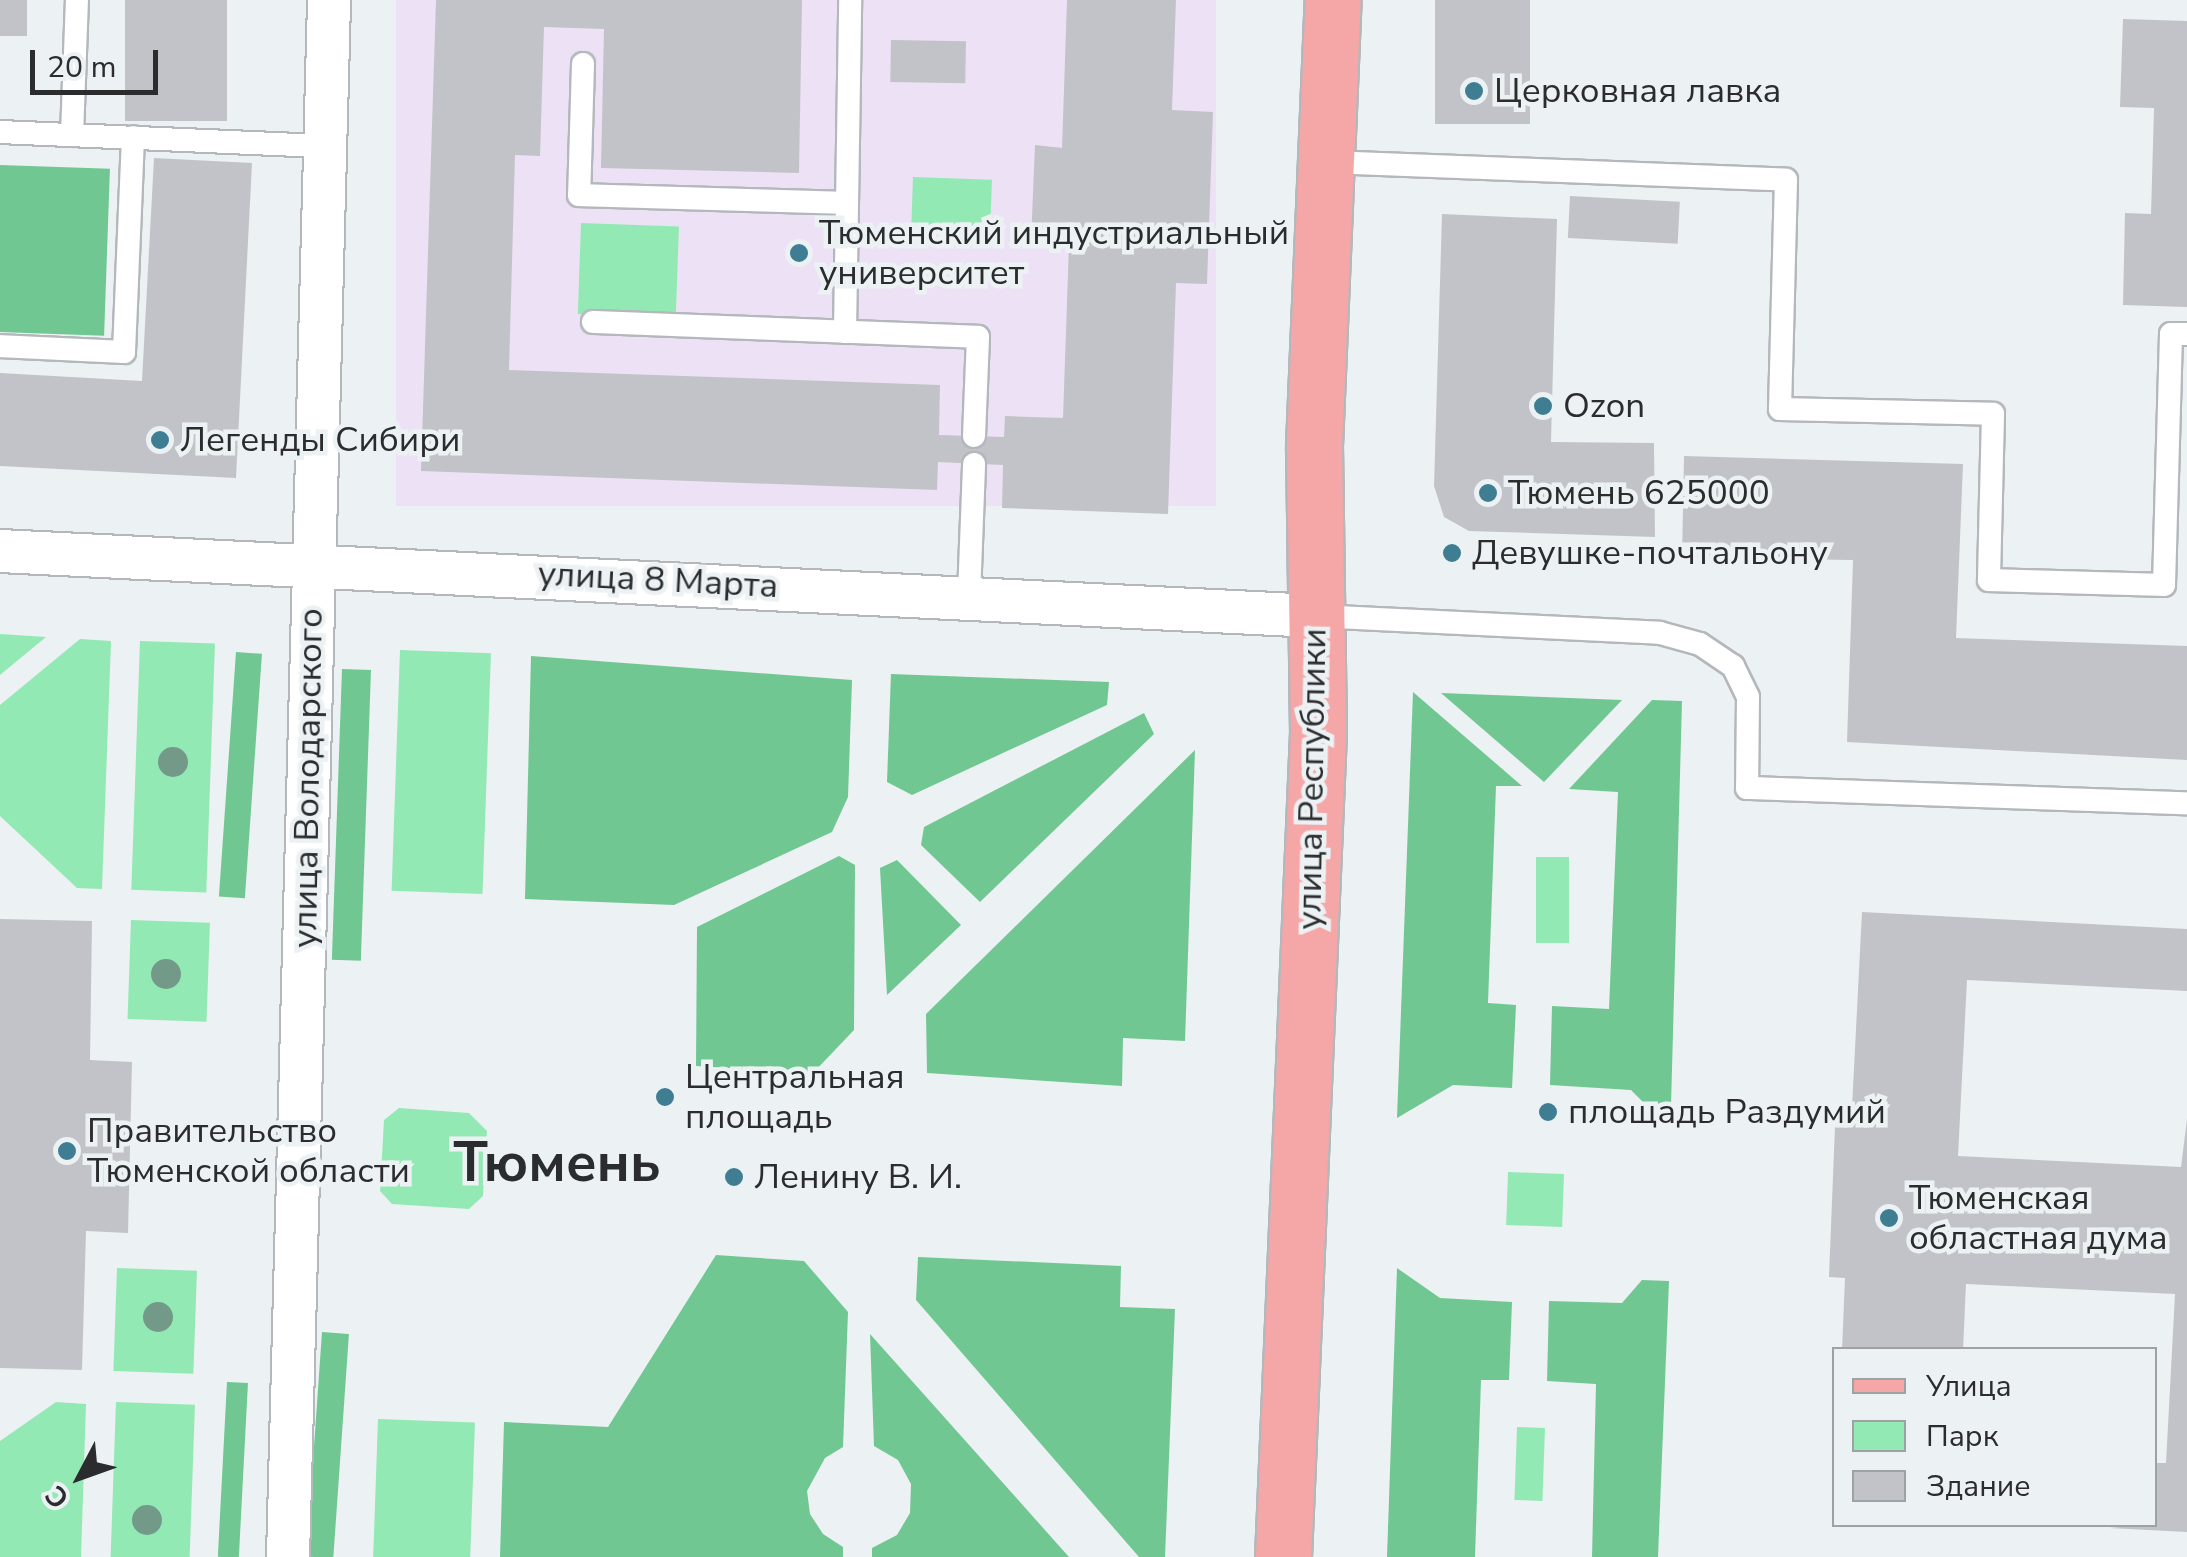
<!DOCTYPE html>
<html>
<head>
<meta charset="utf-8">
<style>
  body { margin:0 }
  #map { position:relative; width:2187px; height:1557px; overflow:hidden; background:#ecf1f4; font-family:"Nunito Sans",sans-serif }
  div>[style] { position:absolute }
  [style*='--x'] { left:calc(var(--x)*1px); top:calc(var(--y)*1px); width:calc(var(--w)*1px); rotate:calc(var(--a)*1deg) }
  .education>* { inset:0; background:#ede1f5; transform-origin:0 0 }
  .green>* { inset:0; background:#93e9b4; transform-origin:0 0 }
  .forest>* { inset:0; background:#70c792; transform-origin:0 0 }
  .building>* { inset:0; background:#c2c3c8; transform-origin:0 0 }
  .roads { filter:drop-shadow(2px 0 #b4b8bc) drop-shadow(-2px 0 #b4b8bc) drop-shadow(0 2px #b4b8bc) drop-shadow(0 -2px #b4b8bc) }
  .service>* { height:22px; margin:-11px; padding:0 11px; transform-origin:11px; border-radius:11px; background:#fff }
  .minor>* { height:42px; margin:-21px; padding:0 21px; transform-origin:21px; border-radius:21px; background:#fff }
  .primary>* { height:55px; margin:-27.5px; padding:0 27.5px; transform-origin:27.5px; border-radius:27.5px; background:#f5a7a7 }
  .trees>* { width:30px; height:30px; margin:-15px; border-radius:50%; background:#739a89 }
  .dots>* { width:28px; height:28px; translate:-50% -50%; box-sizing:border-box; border:5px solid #ecf1f4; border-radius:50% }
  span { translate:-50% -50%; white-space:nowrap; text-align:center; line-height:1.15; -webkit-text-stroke:9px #ecf1f4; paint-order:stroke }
  .poi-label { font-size:35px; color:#2b2c2e }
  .left { translate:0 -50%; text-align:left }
  .street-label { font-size:35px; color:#2b2c2e }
  .town-label { font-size:55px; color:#2b2c2e; font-weight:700 }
  .legend { position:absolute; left:1832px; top:1347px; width:325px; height:180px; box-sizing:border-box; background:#ecf1f4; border:2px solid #9fa2a5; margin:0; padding:12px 18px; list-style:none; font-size:30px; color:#2b2c2e }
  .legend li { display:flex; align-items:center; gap:20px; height:50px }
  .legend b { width:50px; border:2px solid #9fa2a5 }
  .north { position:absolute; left:30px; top:1427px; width:100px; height:100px; -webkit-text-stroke:8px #ecf1f4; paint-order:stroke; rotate:229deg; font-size:28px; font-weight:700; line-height:40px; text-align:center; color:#2b2c2e }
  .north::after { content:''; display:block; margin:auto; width:35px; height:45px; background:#2b2c2e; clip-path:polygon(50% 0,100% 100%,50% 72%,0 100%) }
  .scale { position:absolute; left:30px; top:50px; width:128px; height:45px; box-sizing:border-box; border:5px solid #2b2c2e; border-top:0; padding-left:12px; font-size:30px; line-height:35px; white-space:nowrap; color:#2b2c2e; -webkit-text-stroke:8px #ecf1f4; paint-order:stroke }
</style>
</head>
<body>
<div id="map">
  <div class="education">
    <i style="left:396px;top:0;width:820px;height:506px"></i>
  </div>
  <div class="green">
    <i style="left:913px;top:177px;width:79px;height:49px;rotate:2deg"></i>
    <i style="left:581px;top:223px;width:98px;height:91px;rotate:2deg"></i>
    <i style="clip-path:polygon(0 634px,46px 637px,0 675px)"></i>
    <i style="clip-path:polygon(80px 639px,111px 641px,102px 889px,77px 888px,0 816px,0 705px)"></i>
    <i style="left:140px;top:641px;width:75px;height:249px;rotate:2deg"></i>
    <i style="left:400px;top:650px;width:91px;height:241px;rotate:2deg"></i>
    <i style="left:1536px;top:857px;width:33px;height:86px"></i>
    <i style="left:131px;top:920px;width:79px;height:99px;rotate:2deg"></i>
    <i style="clip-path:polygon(399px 1108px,469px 1113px,487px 1131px,483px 1196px,469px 1209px,392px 1204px,380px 1191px,384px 1120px)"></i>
    <i style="left:1508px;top:1172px;width:56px;height:53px;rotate:2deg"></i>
    <i style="left:117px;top:1268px;width:80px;height:103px;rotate:2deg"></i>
    <i style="clip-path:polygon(56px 1402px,86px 1404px,81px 1557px,0 1557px,0 1441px)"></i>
    <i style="left:116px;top:1402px;width:79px;height:155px;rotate:2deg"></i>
    <i style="left:378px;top:1419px;width:97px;height:138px;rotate:2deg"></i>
    <i style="left:1517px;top:1427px;width:28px;height:73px;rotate:2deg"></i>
  </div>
  <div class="forest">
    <i style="left:0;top:165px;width:110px;height:167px;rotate:2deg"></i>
    <i style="left:236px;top:652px;width:26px;height:245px;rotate:4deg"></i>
    <i style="clip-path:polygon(531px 656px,852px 680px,848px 797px,832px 832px,674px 905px,525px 899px)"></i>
    <i style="left:342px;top:669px;width:29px;height:291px;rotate:2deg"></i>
    <i style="clip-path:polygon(891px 674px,1109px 682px,1107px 705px,912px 795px,887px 782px)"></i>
    <i style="clip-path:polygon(1413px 692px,1522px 786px,1496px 786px,1488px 1003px,1516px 1005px,1512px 1088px,1453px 1085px,1397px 1118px)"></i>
    <i style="clip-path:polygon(1441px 693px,1622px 700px,1544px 782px)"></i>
    <i style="clip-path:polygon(1652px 700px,1682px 701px,1671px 1106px,1645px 1104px,1631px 1090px,1550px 1085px,1552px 1006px,1609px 1009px,1618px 792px,1569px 789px)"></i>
    <i style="clip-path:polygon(1144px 713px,1154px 734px,980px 902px,921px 845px,924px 827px)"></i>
    <i style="clip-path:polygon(1195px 750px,1185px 1041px,1123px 1038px,1122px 1086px,927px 1073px,926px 1014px)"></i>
    <i style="clip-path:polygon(839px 856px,855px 865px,854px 1030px,813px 1073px,696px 1066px,697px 927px)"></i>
    <i style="clip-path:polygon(897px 860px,961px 925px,887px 995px,880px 868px)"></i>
    <i style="clip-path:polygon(716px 1255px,804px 1261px,848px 1312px,843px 1447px,825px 1458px,807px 1491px,810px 1514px,823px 1534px,843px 1547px,843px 1557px,500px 1557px,504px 1422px,608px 1427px)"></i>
    <i style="clip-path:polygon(918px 1257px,1121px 1266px,1120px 1307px,1175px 1309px,1165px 1557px,1139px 1557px,916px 1300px)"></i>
    <i style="clip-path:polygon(1397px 1268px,1440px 1298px,1512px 1302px,1509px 1380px,1481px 1380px,1475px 1557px,1387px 1557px)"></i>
    <i style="clip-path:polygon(1642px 1280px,1669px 1281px,1658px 1557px,1592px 1557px,1596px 1384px,1547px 1381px,1549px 1301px,1622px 1303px)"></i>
    <i style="left:322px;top:1332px;width:27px;height:225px;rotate:4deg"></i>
    <i style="clip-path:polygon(870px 1334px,1069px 1557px,872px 1557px,872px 1548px,897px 1535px,910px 1513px,911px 1484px,898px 1460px,874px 1446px)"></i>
    <i style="left:227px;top:1382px;width:21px;height:175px;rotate:3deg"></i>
  </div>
  <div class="building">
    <i style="left:0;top:0;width:27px;height:36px"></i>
    <i style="left:125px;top:0;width:102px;height:121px"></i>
    <i style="clip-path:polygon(436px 0,802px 0,799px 173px,601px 168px,604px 29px,544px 27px,540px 156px,515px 155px,509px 370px,940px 385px,939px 435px,1004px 437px,1005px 416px,1063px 418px,1069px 244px,1031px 241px,1035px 145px,1062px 148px,1067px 0,1176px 0,1172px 110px,1213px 112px,1207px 284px,1176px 283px,1168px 514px,1002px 508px,1003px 465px,938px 462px,937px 490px,421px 471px)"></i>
    <i style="left:1435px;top:0;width:95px;height:124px"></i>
    <i style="clip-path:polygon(2123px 19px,2187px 21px,2187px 307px,2123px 305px,2125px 213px,2151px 214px,2154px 108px,2120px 107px)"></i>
    <i style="left:891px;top:40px;width:75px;height:42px;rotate:1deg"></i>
    <i style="clip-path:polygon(154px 158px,252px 163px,236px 478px,0 466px,0 373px,142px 381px)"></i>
    <i style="left:1570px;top:196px;width:110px;height:42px;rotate:3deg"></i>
    <i style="clip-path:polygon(1442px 214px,1557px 219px,1551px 442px,1654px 443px,1655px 537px,1469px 531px,1444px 517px,1434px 486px)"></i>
    <i style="clip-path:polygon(1684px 456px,1963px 464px,1956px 638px,2187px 646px,2187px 760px,1847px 742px,1853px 560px,1682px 558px)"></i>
    <i style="clip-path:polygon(1862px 912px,2187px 929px,2187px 991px,1967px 980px,1958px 1156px,2181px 1167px,2187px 1119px,2187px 1532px,2109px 1528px,2154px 1524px,2154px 1463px,2166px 1463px,2175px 1294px,1966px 1284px,1963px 1350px,1842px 1350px,1845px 1278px,1829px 1277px,1835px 1126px,1851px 1127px)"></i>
    <i style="clip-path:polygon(0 919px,92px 921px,90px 1060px,132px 1062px,128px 1233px,86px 1231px,82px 1370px,0 1368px)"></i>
  </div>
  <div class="roads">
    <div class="service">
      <i style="--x:583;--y:64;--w:131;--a:91.7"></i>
      <i style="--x:579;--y:195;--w:268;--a:1.7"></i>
      <i style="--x:0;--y:132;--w:325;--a:2.5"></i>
      <i style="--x:72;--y:135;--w:135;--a:-87.9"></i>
      <i style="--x:1326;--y:162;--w:460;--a:2.2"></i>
      <i style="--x:1786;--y:180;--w:229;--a:91.5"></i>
      <i style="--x:1780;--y:409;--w:213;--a:1.3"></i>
      <i style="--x:1993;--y:414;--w:166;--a:91.4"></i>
      <i style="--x:1989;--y:580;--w:175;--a:1.6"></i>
      <i style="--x:2164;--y:585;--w:251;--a:-88.4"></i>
      <i style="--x:2171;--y:334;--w:16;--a:0"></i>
      <i style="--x:593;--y:322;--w:385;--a:2.2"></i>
      <i style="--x:978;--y:337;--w:99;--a:92.3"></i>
      <i style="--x:845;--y:332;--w:332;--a:-89.1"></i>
      <i style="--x:0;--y:346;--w:124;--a:2.8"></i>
      <i style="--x:124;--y:352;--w:215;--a:-87.6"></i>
      <i style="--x:969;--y:596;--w:132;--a:-87.8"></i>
      <i style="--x:1316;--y:616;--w:344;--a:2.8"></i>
      <i style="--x:1660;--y:633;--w:41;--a:15.4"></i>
      <i style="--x:1700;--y:644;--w:40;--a:34"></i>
      <i style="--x:1733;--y:666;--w:34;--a:64"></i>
      <i style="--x:1748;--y:697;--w:91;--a:90.6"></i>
      <i style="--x:1747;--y:788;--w:440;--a:2"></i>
    </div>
    <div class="minor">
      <i style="--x:0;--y:551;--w:1317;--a:2.83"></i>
      <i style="--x:288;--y:1557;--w:1558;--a:-88.49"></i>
    </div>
    <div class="primary">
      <i style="--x:1283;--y:1557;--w:826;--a:-87.57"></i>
      <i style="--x:1318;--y:732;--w:287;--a:-90.8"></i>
      <i style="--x:1314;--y:445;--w:445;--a:-87.6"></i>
    </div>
  </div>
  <div class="trees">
    <i style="left:173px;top:762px"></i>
    <i style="left:166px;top:974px"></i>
    <i style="left:158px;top:1317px"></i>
    <i style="left:147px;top:1520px"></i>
  </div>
  <div class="dots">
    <i style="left:1474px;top:91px;background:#3f7e92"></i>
    <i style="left:799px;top:253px;background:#3f7e92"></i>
    <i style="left:1543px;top:406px;background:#3f7e92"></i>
    <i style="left:160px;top:440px;background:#3f7e92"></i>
    <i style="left:1488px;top:493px;background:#3f7e92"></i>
    <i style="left:1452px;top:553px;background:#3f7e92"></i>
    <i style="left:665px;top:1097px;background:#3f7e92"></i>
    <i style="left:1548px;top:1112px;background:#3f7e92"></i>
    <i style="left:67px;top:1151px;background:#3f7e92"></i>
    <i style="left:734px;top:1177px;background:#3f7e92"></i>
    <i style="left:1889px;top:1218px;background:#3f7e92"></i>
  </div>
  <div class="poi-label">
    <span class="left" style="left:1494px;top:91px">Церковная лавка</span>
    <span class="left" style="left:819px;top:253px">Тюменский индустриальный<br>университет</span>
    <span class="left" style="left:1563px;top:406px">Ozon</span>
    <span class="left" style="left:180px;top:440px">Легенды Сибири</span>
    <span class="left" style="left:1508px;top:493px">Тюмень 625000</span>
    <span class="left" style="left:1472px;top:553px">Девушке-почтальону</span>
    <span class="left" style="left:685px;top:1097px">Центральная<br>площадь</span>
    <span class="left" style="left:1568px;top:1112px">площадь Раздумий</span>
    <span class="left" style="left:87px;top:1151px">Правительство<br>Тюменской области</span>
    <span class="left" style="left:754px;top:1177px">Ленину В. И.</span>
    <span class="left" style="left:1909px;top:1218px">Тюменская<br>областная дума</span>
  </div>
  <div class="street-label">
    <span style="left:658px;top:580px;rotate:3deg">улица 8 Марта</span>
    <span style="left:308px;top:778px;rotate:-89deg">улица Володарского</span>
    <span style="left:1312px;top:779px;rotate:-89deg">улица Республики</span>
  </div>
  <div class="town-label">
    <span style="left:557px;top:1163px">Тюмень</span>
  </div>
  <ul class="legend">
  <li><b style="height:12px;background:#f5a7a7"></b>Улица</li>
  <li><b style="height:28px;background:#93e9b4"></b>Парк</li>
  <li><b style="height:28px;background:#c2c3c8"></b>Здание</li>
  </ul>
  <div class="north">С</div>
  <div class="scale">20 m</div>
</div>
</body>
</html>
